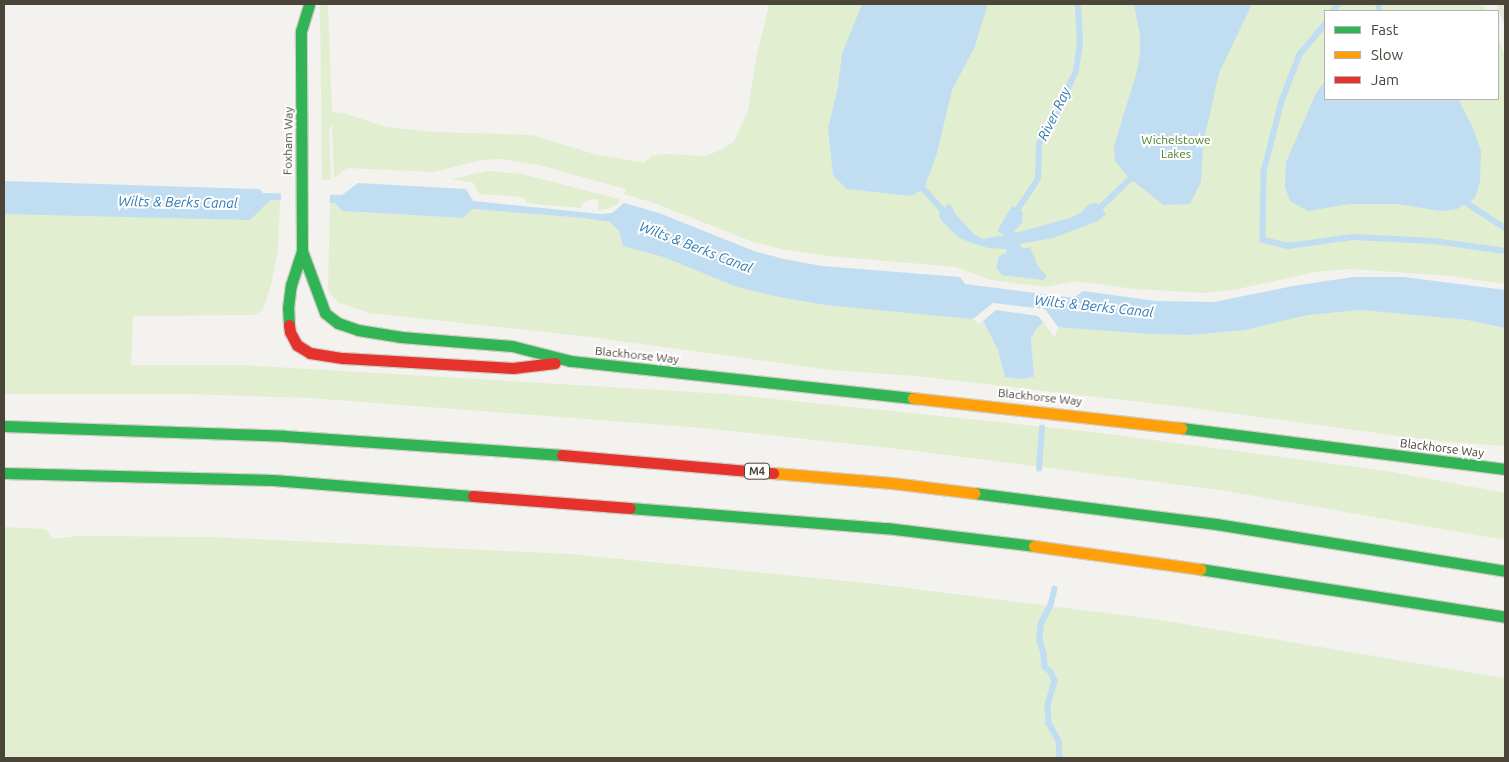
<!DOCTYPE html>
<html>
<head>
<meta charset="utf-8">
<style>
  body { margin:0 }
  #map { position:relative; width:1509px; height:762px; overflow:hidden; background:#f4f2ee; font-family:Ubuntu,sans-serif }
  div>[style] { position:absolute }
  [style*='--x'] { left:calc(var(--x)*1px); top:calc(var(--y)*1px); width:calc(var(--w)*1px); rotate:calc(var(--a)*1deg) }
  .residential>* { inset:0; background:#e7e4dc }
  .green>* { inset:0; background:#e1eecf }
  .water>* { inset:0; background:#c0ddf1 }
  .pier>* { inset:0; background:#f4f2ee; transform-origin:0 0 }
  .stream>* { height:5.5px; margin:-2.75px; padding:0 2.75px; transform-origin:2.75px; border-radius:2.75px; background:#c0ddf1 }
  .roads { filter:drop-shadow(1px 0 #d3cfc5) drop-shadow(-1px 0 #d3cfc5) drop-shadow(0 1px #d3cfc5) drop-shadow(0 -1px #d3cfc5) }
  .fast>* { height:11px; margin:-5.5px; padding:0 5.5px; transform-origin:5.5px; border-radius:5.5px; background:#30b455 }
  .slow>* { height:11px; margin:-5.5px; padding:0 5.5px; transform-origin:5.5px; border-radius:5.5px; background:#ff9f0a }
  .jam>* { height:11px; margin:-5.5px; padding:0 5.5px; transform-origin:5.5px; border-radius:5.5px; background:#e5322d }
  span { translate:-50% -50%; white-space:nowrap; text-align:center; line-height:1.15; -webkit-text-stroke:4px #fff; paint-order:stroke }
  .shield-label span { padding:1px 4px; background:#fff; border:1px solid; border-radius:4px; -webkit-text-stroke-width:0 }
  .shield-label { font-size:11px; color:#4b4439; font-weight:700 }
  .park-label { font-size:12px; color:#4a7f2a }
  .street-label { font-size:12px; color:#4b4439 }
  .water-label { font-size:14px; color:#2e7ab2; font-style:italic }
  .frame { position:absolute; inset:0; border:5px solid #4b4439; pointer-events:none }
  .legend { position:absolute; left:1324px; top:10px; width:175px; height:90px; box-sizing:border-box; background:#fff; border:1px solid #b7b4b0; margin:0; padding:6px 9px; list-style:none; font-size:15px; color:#4b4439 }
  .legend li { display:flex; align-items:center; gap:10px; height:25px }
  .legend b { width:25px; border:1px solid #b7b4b0 }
</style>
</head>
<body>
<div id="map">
  <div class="residential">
    <i style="clip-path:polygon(1496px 4px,1505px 4px,1505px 25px)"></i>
  </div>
  <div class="green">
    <i style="clip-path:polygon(320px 4px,328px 4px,332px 112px,343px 113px,387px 127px,434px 132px,532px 135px,594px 154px,644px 163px,652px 156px,663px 154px,706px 156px,723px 149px,734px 141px,748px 111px,756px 59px,769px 4px,1483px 4px,1486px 11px,1325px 11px,1325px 99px,1498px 99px,1498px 38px,1505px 55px,1505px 284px,1451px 276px,1350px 269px,1315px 272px,1238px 289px,1206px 293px,1134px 289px,1075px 281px,1047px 287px,991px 280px,956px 267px,828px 256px,781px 249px,753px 242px,654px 203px,624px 194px,626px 189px,535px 164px,500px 159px,481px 160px,434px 172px,347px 168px,334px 178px,332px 125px,329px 129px,331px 180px,322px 180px)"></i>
    <i style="clip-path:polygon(489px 171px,522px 174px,619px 199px,619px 203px,608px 209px,598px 210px,598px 200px,595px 199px,585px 201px,580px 208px,527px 203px,523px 197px,479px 194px,474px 183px,451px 179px)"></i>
    <i style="clip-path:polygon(270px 200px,280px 201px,278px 250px,271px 285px,263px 310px,254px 315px,133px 316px,131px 365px,241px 365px,726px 394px,1085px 431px,1387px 471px,1505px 493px,1505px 540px,1220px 490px,908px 450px,703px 428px,310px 398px,188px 394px,4px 394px,4px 214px,81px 214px)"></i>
    <i style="clip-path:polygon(330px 203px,335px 203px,342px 211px,463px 218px,471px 209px,584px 218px,610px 222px,619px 231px,623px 246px,663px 257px,737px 287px,774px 296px,825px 305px,939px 314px,973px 319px,978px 324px,983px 321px,998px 350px,1005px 377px,1019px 379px,1034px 377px,1031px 339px,1036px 329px,1043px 322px,1055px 338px,1058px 327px,1068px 327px,1149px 334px,1191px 335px,1245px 330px,1308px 315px,1361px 310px,1467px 320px,1505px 328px,1505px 446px,1437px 441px,1193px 408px,915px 376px,831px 370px,591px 337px,370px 313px,339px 303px,328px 291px)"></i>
    <i style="clip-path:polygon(4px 527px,46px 529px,53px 539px,79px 536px,210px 537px,570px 554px,876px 584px,1154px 619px,1505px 678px,1505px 758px,4px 758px)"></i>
  </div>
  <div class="water">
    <i style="clip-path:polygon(862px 4px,988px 4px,975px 46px,952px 90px,937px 153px,924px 189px,911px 196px,847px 189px,833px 175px,828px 128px,838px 87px,842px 54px)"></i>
    <i style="clip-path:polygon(1134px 4px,1252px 4px,1219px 73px,1203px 144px,1201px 182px,1190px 204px,1164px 205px,1130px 179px,1115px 161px,1114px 146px,1137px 71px,1140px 54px,1140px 36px)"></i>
    <i style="clip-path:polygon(1325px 81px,1325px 99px,1458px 99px,1472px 126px,1481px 151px,1480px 182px,1475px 198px,1457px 209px,1441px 211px,1397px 204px,1349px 204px,1308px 211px,1290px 201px,1285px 187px,1286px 162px,1316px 93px)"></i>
    <i style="clip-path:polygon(4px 181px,259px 189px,263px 193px,342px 195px,358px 183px,466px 189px,473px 201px,600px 214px,612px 213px,624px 203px,659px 213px,754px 251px,784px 259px,822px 266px,960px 277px,965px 284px,1074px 298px,1083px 291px,1156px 301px,1214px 302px,1293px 286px,1353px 277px,1404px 277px,1505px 290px,1505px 328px,1467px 320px,1361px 310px,1308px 315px,1245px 330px,1191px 335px,1149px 334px,1058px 327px,1045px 309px,993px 303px,973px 319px,825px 305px,774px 296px,737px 287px,663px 257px,623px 246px,619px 231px,610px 222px,584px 218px,472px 209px,463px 218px,342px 211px,335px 203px,270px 200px,250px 220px,4px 214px)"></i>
    <i style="clip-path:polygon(1097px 203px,1106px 214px,1098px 221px,1053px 238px,1019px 244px,1023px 249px,1030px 247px,1038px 266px,1047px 277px,1043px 280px,1002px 275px,996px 268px,999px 256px,1006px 253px,1007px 249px,988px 248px,969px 242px,958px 237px,940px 219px,939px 214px,948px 204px,951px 205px,956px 215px,974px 234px,982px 239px,1005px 235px,997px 231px,1012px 206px,1023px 212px,1022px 223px,1014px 231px,1015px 233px,1070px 218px,1082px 212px,1089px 204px)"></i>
    <i style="clip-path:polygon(996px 310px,1038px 316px,1043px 322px,1036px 329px,1031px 339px,1034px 377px,1019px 379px,1005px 377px,998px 350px,983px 321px)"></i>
  </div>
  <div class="pier">
    <i style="left:281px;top:191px;width:49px;height:12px;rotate:1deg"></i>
  </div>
  <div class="stream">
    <i style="--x:1379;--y:4;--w:7;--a:82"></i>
    <i style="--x:1333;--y:11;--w:9;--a:-54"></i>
    <i style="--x:1325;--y:25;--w:39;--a:130"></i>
    <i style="--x:1300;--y:55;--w:49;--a:111.4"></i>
    <i style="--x:1282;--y:101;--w:73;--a:104.2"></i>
    <i style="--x:1264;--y:172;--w:68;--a:90.8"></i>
    <i style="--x:1263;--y:240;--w:26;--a:13"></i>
    <i style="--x:1288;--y:246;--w:67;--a:-7.8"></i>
    <i style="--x:1354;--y:237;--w:80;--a:2.9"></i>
    <i style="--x:1434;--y:241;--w:72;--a:8"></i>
    <i style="--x:924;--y:189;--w:36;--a:48"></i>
    <i style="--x:1467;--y:203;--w:45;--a:33.3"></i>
    <i style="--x:1096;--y:212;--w:47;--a:-44.1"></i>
    <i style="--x:1014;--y:215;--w:43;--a:-56.3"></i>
    <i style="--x:1038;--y:179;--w:35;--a:-88"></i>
    <i style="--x:1039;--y:144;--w:39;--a:-61"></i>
    <i style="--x:1058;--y:110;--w:43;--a:-65.2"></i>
    <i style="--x:1076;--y:71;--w:28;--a:-82"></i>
    <i style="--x:1080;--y:43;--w:39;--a:-93"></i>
    <i style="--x:1039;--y:469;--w:41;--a:-85.8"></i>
    <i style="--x:1055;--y:589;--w:16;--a:104"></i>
    <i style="--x:1051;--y:605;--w:22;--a:117"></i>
    <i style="--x:1041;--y:625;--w:15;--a:94"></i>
    <i style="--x:1040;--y:640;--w:15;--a:74"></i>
    <i style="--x:1044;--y:654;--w:13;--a:86"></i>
    <i style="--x:1045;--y:667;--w:8;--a:40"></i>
    <i style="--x:1051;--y:672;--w:10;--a:66"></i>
    <i style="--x:1055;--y:681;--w:25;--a:106"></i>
    <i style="--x:1048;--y:705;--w:18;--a:87"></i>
    <i style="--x:1049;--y:723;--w:21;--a:61"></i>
    <i style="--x:1059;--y:741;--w:17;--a:87"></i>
  </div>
  <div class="roads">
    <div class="fast">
      <i style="--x:302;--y:251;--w:66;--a:69.6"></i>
      <i style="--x:325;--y:313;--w:16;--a:38"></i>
      <i style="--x:338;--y:323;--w:21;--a:19"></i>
      <i style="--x:358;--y:330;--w:44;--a:9.2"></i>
      <i style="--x:401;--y:337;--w:111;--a:4.6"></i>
      <i style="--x:512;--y:346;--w:61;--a:14.3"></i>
      <i style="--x:571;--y:361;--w:344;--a:6.2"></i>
      <i style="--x:289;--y:325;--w:17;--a:-93"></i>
      <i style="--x:288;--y:308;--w:23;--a:-83"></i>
      <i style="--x:291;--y:285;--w:36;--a:-72"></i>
      <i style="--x:302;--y:251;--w:220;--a:-90.3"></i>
      <i style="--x:301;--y:31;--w:28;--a:-73"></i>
      <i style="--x:4;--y:426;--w:281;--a:2"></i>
      <i style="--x:285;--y:436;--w:278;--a:3.9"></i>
      <i style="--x:1181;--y:428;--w:327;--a:7.2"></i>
      <i style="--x:4;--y:473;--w:269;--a:1.5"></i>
      <i style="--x:273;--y:480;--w:201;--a:4.6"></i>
      <i style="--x:974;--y:493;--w:244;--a:7.3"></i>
      <i style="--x:1216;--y:524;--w:293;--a:9.2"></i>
      <i style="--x:630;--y:508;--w:257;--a:4.5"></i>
      <i style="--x:886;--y:528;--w:149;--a:6.9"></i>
      <i style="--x:1200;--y:569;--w:309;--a:8.9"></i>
    </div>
    <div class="slow">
      <i style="--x:913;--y:398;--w:270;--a:6.4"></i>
      <i style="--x:773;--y:473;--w:119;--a:4.8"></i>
      <i style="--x:892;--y:483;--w:83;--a:7"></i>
      <i style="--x:1034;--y:546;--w:168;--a:7.9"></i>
    </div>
    <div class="jam">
      <i style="--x:289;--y:325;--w:7;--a:82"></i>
      <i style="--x:290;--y:332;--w:15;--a:62"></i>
      <i style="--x:297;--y:345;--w:15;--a:32"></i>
      <i style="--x:310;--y:353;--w:33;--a:9"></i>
      <i style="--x:343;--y:358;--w:170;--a:3.4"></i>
      <i style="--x:513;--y:368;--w:42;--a:-6.8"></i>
      <i style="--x:562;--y:455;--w:212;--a:4.9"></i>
      <i style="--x:473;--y:496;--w:157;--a:4.4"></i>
    </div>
  </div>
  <div class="shield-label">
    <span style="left:757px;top:471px">M4</span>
  </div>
  <div class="park-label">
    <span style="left:1176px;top:147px">Wichelstowe<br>Lakes</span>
  </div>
  <div class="street-label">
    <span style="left:288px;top:141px;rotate:-89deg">Foxham Way</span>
    <span style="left:637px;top:355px;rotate:6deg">Blackhorse Way</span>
    <span style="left:1040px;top:397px;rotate:6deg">Blackhorse Way</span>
    <span style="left:1442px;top:448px;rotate:7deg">Blackhorse Way</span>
  </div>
  <div class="water-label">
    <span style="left:1054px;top:114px;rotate:-64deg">River Ray</span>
    <span style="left:178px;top:202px;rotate:1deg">Wilts &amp; Berks Canal</span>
    <span style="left:696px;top:247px;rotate:21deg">Wilts &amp; Berks Canal</span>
    <span style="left:1094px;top:306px;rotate:6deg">Wilts &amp; Berks Canal</span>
  </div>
  <div class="frame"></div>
  <ul class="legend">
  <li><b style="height:6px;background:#30b455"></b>Fast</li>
  <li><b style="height:6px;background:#ff9f0a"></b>Slow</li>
  <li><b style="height:6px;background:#e5322d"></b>Jam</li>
  </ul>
</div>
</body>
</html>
